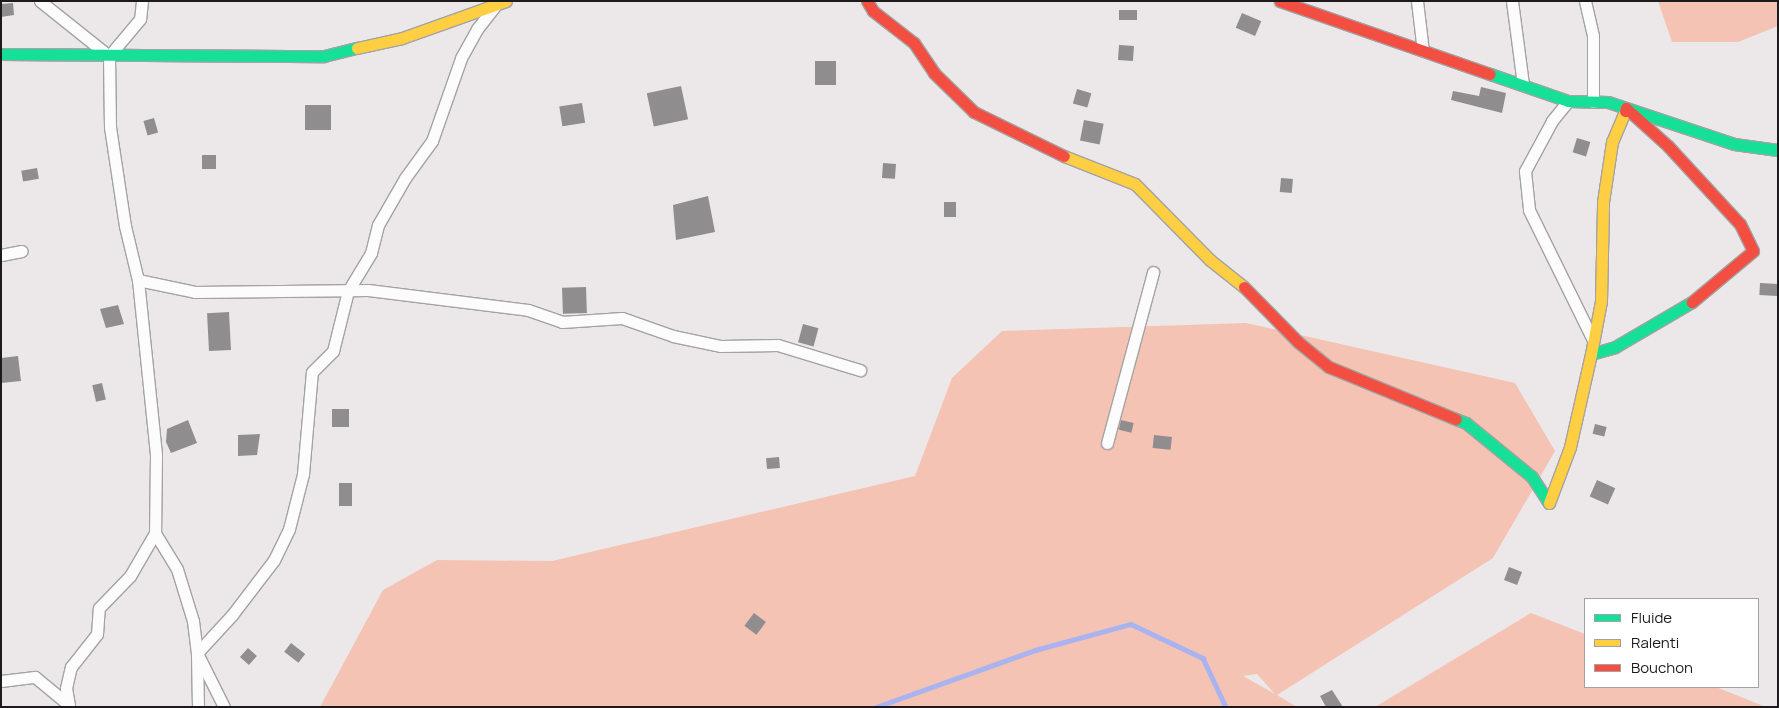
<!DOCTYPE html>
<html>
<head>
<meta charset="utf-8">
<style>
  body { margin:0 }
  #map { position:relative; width:1779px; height:708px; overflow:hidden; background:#ece8ea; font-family:Manrope,sans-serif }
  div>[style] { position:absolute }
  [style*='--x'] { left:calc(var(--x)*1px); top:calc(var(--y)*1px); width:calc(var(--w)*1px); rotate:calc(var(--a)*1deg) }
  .green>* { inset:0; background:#f5c3b3 }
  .stream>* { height:4.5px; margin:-2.25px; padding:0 2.25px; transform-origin:2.25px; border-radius:2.25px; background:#a9b3f0 }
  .building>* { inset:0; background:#908d8e; transform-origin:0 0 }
  .roads { filter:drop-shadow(1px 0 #a4a2a3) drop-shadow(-1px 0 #a4a2a3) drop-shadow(0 1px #a4a2a3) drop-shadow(0 -1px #a4a2a3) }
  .street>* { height:11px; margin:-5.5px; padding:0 5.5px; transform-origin:5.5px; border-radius:5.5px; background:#fcfcfc }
  .fast>* { height:11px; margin:-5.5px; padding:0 5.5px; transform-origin:5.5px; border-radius:5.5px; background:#16e098 }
  .slow>* { height:11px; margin:-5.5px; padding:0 5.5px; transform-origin:5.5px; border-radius:5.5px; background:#ffcf43 }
  .jam>* { height:11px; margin:-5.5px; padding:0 5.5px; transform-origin:5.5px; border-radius:5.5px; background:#f24e42 }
  span { translate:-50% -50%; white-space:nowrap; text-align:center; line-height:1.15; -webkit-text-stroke:5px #fff; paint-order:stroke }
  .frame { position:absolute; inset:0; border:2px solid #1c1a1c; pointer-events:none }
  .legend { position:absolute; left:1584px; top:598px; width:175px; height:90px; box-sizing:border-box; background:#fff; border:1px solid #a4a3a4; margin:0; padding:6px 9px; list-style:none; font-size:15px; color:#1c1a1c }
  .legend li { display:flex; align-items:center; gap:10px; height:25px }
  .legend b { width:25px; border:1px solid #a4a3a4 }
</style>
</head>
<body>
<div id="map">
  <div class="green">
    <i style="clip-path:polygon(1658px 1px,1778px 1px,1778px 26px,1738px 42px,1672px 42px)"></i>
    <i style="clip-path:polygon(evenodd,1246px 323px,1515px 383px,1555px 451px,1493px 558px,1277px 695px,1297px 707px,320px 707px,383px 590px,437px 560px,552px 561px,915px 476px,952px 378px,1002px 331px,1246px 323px,1257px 674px,1275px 694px,1243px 676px,1257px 674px)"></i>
    <i style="clip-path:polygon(1531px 613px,1585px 634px,1585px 687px,1716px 687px,1766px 707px,1375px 707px)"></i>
  </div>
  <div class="stream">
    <i style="--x:876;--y:707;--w:169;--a:-19.7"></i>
    <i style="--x:1035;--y:650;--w:99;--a:-15.2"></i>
    <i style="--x:1131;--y:624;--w:80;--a:25.3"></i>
    <i style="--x:1203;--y:658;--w:54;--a:64.9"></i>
  </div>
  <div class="building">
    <i style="clip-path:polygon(13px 3px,14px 15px,1px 17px,1px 4px)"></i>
    <i style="left:1119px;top:10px;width:18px;height:10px"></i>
    <i style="left:1242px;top:13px;width:21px;height:16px;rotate:23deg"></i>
    <i style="left:1119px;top:45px;width:15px;height:15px;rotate:4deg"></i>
    <i style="left:815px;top:61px;width:21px;height:24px"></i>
    <i style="left:681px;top:86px;width:34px;height:35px;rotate:78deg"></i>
    <i style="clip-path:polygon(1481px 87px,1506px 93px,1502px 113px,1451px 100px,1453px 91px,1479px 96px)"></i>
    <i style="left:1077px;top:89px;width:15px;height:15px;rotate:16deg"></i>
    <i style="left:582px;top:103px;width:20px;height:23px;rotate:81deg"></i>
    <i style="left:305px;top:105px;width:26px;height:25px"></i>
    <i style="left:154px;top:118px;width:15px;height:11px;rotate:74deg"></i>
    <i style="left:1084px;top:120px;width:20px;height:21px;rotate:11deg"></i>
    <i style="left:1577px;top:138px;width:14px;height:15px;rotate:17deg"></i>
    <i style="left:216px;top:155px;width:14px;height:14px;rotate:90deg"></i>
    <i style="left:883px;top:163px;width:13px;height:15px;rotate:4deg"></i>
    <i style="left:37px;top:168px;width:11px;height:16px;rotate:80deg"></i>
    <i style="left:1281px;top:178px;width:12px;height:14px;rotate:5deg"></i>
    <i style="clip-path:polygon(708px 196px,715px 232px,676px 240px,673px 205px)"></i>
    <i style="left:944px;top:202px;width:12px;height:15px"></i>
    <i style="left:1760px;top:283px;width:18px;height:12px;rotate:3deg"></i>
    <i style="left:586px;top:287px;width:26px;height:24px;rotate:88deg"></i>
    <i style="clip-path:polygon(118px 305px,124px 324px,106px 328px,100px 309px)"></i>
    <i style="left:229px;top:312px;width:38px;height:22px;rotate:87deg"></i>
    <i style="left:803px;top:324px;width:16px;height:19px;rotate:15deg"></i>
    <i style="clip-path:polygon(18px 356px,21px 381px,1px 383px,1px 358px)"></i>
    <i style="left:102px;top:383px;width:17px;height:10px;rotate:77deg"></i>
    <i style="left:332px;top:409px;width:17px;height:18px"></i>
    <i style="clip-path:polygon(188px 420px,197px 443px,171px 453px,166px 442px,167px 429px)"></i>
    <i style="left:1121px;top:420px;width:13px;height:10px;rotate:13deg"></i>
    <i style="left:1595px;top:424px;width:12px;height:10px;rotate:14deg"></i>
    <i style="clip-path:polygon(260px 434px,257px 455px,238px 456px,238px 435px)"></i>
    <i style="left:1154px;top:435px;width:18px;height:13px;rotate:6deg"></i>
    <i style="left:779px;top:457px;width:11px;height:13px;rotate:85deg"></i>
    <i style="left:1597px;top:480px;width:20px;height:18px;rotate:24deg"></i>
    <i style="left:339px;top:483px;width:13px;height:23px"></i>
    <i style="left:1509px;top:567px;width:14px;height:14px;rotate:21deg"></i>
    <i style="left:754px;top:613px;width:15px;height:16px;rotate:37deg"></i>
    <i style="left:291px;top:643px;width:18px;height:11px;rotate:38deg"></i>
    <i style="left:248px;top:648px;width:12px;height:12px;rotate:42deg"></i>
    <i style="clip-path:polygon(1332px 690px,1343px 707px,1326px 707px,1320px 696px)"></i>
  </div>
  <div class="roads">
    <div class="street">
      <i style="--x:40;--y:1;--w:88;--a:38.6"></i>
      <i style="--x:142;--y:1;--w:18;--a:96"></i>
      <i style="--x:140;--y:19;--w:48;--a:130"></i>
      <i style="--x:109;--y:56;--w:71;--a:89.2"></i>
      <i style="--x:110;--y:127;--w:100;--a:81.4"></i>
      <i style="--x:125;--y:226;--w:56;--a:76.5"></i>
      <i style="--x:138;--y:280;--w:176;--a:84.1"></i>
      <i style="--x:156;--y:455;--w:78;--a:90.7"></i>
      <i style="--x:155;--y:533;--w:42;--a:58.6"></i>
      <i style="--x:177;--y:569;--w:54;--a:72.9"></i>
      <i style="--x:193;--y:621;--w:32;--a:83"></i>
      <i style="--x:1417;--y:1;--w:50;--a:83.2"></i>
      <i style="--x:1512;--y:1;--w:85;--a:82.5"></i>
      <i style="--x:1585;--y:1;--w:36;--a:77"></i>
      <i style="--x:1593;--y:36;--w:66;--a:90"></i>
      <i style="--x:1568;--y:101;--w:26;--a:129"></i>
      <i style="--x:1552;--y:121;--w:57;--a:118.4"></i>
      <i style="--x:1525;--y:171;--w:39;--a:84"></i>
      <i style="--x:1529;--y:210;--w:145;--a:63.8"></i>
      <i style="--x:1;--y:255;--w:21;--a:-11"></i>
      <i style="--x:138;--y:280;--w:58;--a:11.9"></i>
      <i style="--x:195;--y:292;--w:173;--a:-0.7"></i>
      <i style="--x:368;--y:290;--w:161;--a:7.1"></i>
      <i style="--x:528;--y:310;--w:36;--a:19"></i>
      <i style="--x:562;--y:322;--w:60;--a:-3.8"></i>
      <i style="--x:622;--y:318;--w:54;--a:19.4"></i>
      <i style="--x:673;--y:336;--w:49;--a:11.8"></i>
      <i style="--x:721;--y:346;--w:57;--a:-1"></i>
      <i style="--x:778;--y:345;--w:86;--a:17"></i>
      <i style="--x:1107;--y:443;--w:177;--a:-74.9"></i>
      <i style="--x:197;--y:653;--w:52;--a:-47.4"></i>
      <i style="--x:232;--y:615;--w:69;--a:-52.6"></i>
      <i style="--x:274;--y:560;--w:34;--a:-64"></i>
      <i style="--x:289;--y:529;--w:57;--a:-75.7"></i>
      <i style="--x:303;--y:474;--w:102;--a:-85"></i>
      <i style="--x:312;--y:372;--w:30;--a:-45"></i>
      <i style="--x:333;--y:351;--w:62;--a:-76"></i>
      <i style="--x:348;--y:291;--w:44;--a:-58.8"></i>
      <i style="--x:371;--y:253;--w:29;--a:-76"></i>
      <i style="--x:378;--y:225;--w:54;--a:-60.1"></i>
      <i style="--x:405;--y:178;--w:46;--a:-53.9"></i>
      <i style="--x:432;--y:141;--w:88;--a:-70.7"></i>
      <i style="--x:461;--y:58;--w:33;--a:-61"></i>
      <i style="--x:477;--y:29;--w:31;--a:-52"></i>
      <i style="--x:1;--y:681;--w:34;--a:-7"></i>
      <i style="--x:35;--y:677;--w:44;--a:39.5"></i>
      <i style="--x:69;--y:705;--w:17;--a:-100"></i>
      <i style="--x:66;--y:688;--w:22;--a:-77"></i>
      <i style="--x:71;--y:667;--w:42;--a:-51.8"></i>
      <i style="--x:97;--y:634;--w:26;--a:-86"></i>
      <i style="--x:99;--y:608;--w:45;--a:-45.9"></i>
      <i style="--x:130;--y:576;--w:50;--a:-59.8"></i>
      <i style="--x:198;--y:707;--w:54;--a:-91.1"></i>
      <i style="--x:197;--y:653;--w:60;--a:63.4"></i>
    </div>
    <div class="fast">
      <i style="--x:1;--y:54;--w:323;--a:0.4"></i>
      <i style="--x:324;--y:56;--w:34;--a:-14"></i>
      <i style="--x:1490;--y:74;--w:83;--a:19.1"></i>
      <i style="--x:1568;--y:101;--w:40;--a:1.4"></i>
      <i style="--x:1608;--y:102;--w:133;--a:18.4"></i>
      <i style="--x:1734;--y:144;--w:44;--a:7.8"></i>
      <i style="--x:1591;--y:354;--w:25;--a:-16"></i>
      <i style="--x:1615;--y:347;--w:89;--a:-30.3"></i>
      <i style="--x:1456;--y:419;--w:11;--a:22"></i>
      <i style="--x:1466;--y:423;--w:85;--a:39.3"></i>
      <i style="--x:1532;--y:477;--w:31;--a:57"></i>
    </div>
    <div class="slow">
      <i style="--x:357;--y:48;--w:46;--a:-12.5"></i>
      <i style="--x:402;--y:38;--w:110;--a:-19.6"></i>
      <i style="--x:1064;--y:156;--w:76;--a:21.5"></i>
      <i style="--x:1135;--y:184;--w:107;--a:45.4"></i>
      <i style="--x:1210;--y:260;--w:43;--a:38.5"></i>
      <i style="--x:1549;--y:503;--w:60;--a:-69.4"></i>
      <i style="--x:1570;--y:447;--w:95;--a:-77.3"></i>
      <i style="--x:1591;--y:354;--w:54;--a:-79.3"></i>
      <i style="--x:1601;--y:301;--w:99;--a:-88.8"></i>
      <i style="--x:1603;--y:202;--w:61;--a:-81.5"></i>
      <i style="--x:1612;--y:142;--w:34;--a:-67"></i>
    </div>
    <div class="jam">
      <i style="--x:867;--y:1;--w:12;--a:59"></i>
      <i style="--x:873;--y:11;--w:52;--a:38"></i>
      <i style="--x:914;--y:43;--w:36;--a:56"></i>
      <i style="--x:934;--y:73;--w:56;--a:44.3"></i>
      <i style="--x:974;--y:112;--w:100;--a:26.1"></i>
      <i style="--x:1280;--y:1;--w:222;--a:19.2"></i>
      <i style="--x:1625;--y:111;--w:3;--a:-72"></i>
      <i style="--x:1626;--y:108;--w:57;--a:42.1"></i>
      <i style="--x:1668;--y:146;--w:106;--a:47.3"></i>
      <i style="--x:1740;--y:224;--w:30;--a:64"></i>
      <i style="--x:1753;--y:251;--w:80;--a:140.1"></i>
      <i style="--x:1244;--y:287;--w:77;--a:45.5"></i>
      <i style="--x:1298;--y:342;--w:40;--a:39"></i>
      <i style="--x:1329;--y:367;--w:137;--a:22.3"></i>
    </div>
  </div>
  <div class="frame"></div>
  <ul class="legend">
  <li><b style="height:6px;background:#16e098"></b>Fluide</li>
  <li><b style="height:6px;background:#ffcf43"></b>Ralenti</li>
  <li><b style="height:6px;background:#f24e42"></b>Bouchon</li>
  </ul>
</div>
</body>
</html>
